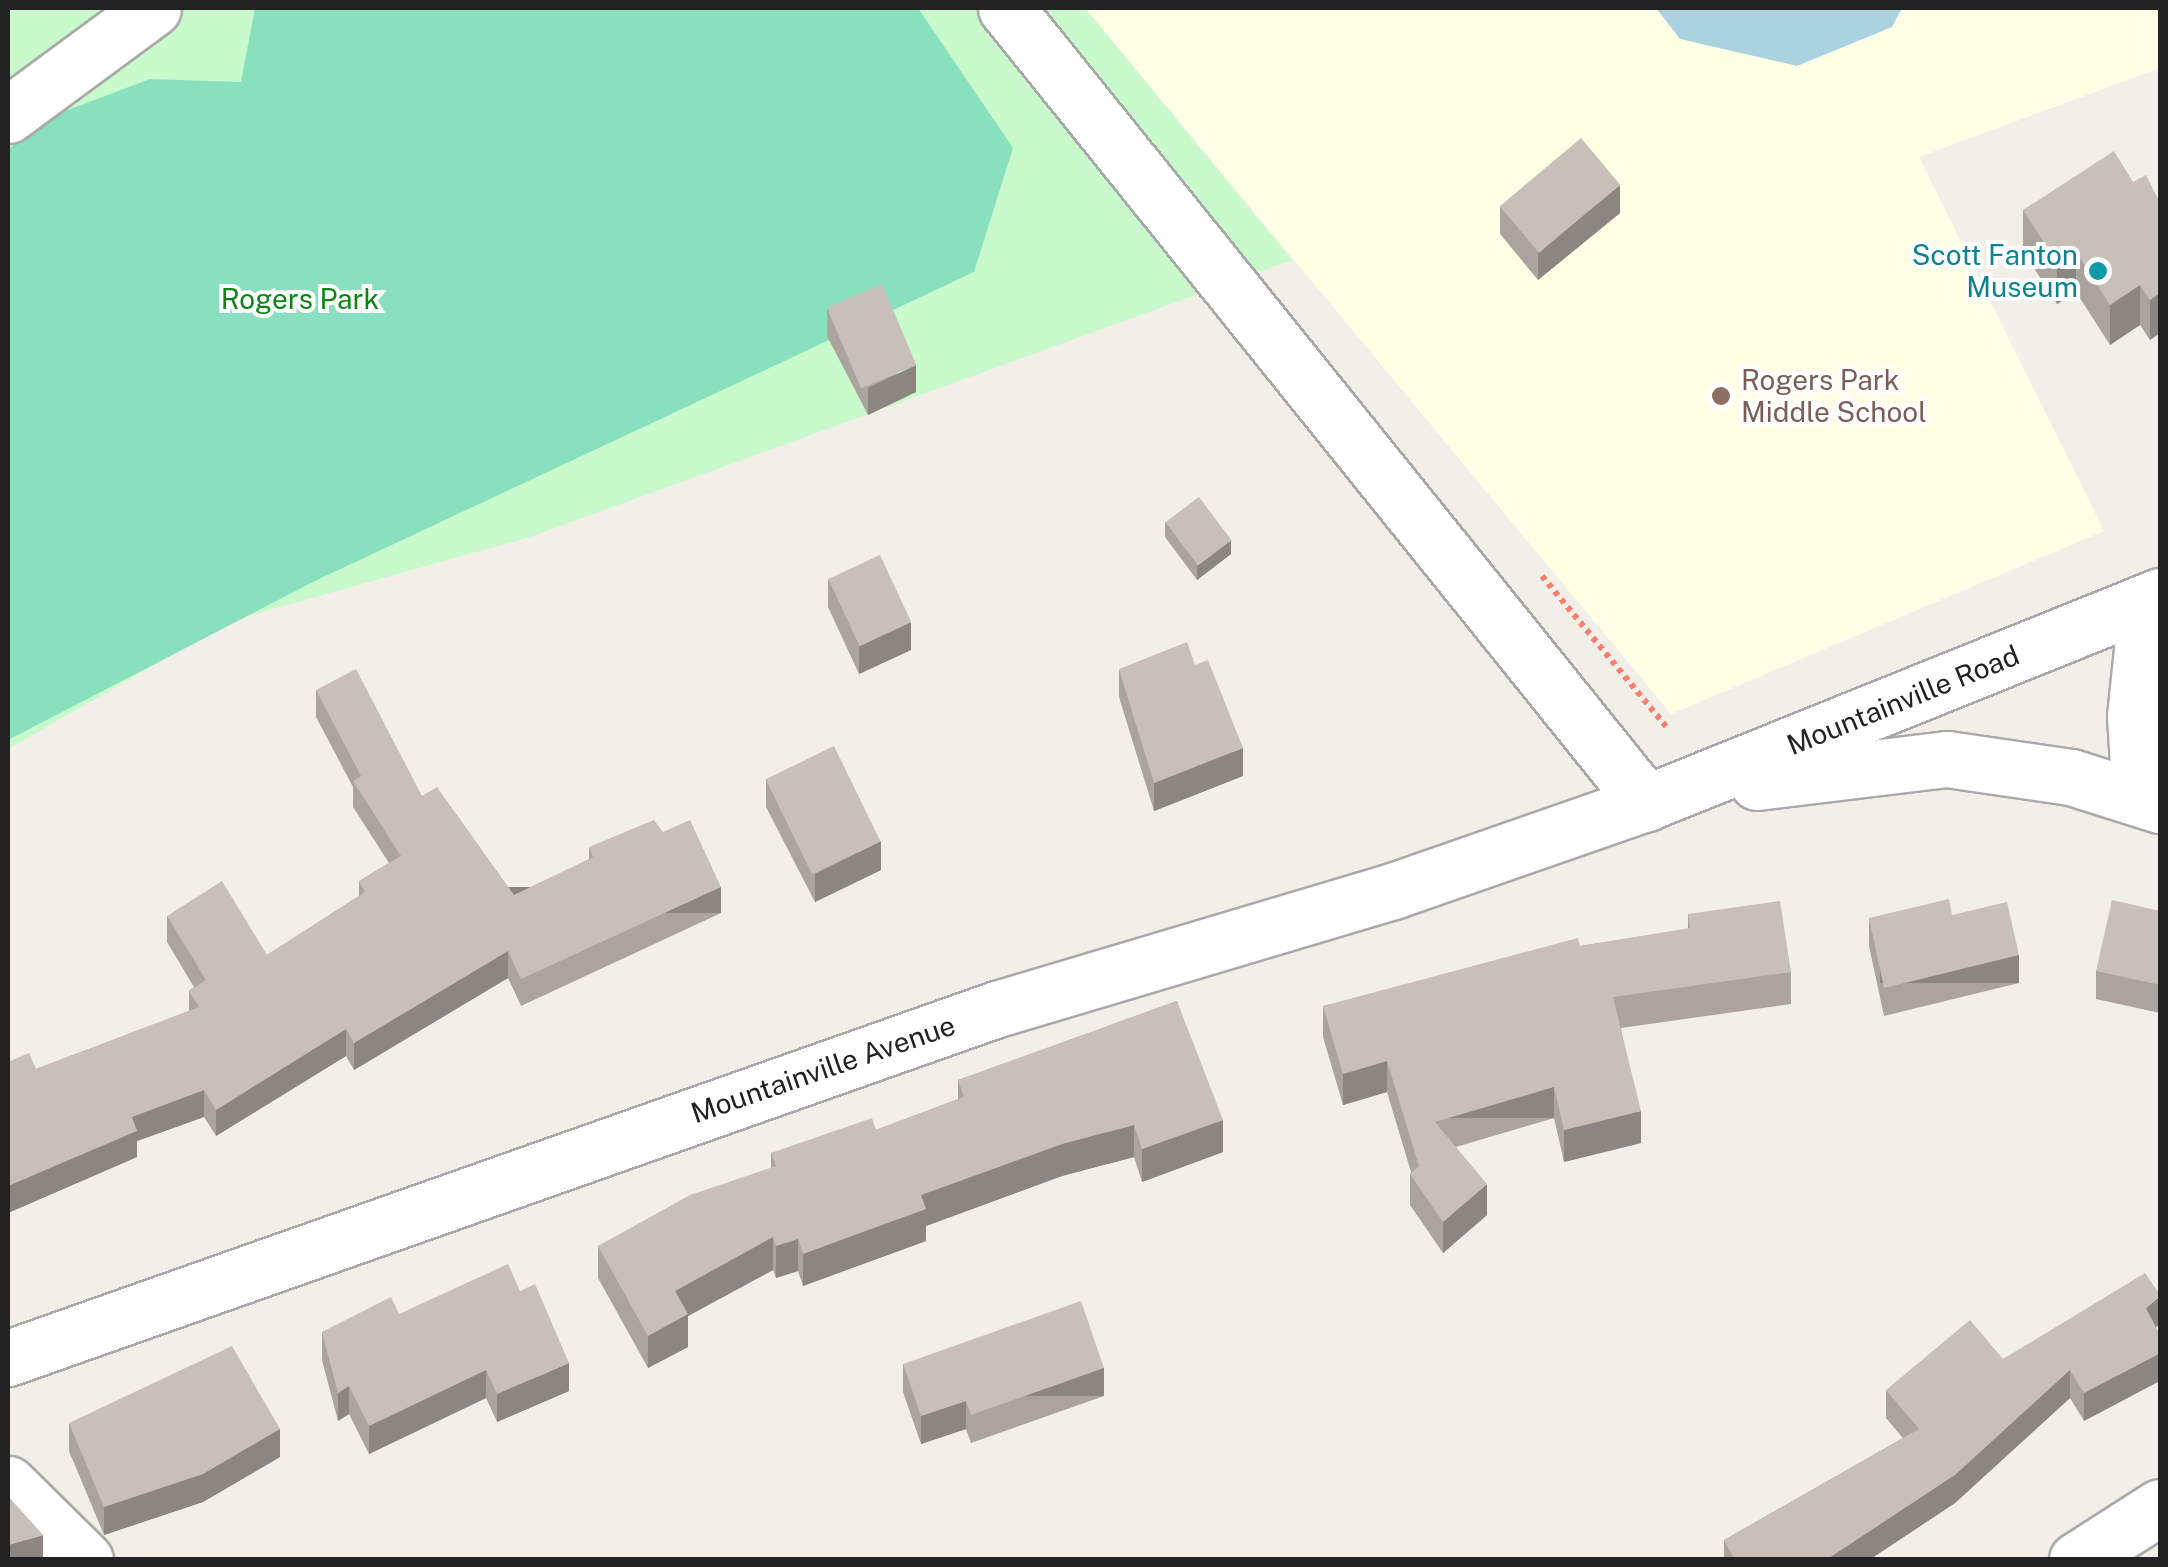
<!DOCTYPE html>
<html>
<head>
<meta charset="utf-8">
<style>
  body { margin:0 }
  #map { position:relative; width:2168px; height:1567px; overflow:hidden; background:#f2efe9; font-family:"Public Sans",sans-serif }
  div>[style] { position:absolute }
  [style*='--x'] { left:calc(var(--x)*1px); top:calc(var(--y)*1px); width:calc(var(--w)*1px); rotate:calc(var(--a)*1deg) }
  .education>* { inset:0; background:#ffffe5 }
  .park>* { inset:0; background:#c8facc }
  .pitch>* { inset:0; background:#88e0be }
  .water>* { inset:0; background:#aad3df }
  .path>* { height:6px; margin-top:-3px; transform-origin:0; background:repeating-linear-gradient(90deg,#fa8072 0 5px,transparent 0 10px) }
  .roads { filter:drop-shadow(2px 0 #a9a9a9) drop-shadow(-2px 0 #a9a9a9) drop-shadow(0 2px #a9a9a9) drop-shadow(0 -2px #a9a9a9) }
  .minor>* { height:55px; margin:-27.5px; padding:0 27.5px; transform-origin:27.5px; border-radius:27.5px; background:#fff }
  .wall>* { inset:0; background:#aba49e }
  .shaded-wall>* { inset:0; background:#8b8681; transform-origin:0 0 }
  .building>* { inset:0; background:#c7bfb8; transform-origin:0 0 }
  .dots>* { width:28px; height:28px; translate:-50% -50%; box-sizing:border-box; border:5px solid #fff; border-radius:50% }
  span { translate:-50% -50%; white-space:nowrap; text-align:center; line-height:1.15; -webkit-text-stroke:8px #fff; paint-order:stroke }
  .culture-label { font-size:28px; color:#0d838f }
  .right { translate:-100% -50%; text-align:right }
  .park-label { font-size:28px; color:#0c8416 }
  .education-label { font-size:28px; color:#785e54 }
  .left { translate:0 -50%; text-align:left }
  .street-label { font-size:28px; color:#222 }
  .frame { position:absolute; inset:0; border:10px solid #222; pointer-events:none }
</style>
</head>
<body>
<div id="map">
  <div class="education">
    <i style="clip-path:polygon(1085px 8px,2160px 8px,2160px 68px,1919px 157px,2104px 531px,1671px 714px)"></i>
  </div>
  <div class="park">
    <i style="clip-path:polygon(8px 8px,1085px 8px,1292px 260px,530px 537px,233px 620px,8px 749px)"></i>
  </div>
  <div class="pitch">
    <i style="clip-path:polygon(255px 8px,918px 8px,1013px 148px,974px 272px,317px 580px,8px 740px,8px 150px,39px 121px,150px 79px,241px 82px)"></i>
  </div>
  <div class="water">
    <i style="clip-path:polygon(1656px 8px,1902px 8px,1892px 27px,1797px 66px,1680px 39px)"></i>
  </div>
  <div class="path">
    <i style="--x:1542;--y:576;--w:198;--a:50.5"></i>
  </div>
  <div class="roads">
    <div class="minor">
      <i style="--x:1006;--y:8;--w:1021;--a:51.16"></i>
      <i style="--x:8;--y:115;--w:180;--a:-36.4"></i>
      <i style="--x:1757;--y:782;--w:191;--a:-6.9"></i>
      <i style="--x:1947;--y:759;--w:125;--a:8.3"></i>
      <i style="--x:2071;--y:777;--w:93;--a:17.5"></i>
      <i style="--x:2140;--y:796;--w:80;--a:-93.6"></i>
      <i style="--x:2135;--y:716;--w:115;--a:-84"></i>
      <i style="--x:8;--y:1358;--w:1049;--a:-19.44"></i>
      <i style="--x:997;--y:1009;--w:413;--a:-16.6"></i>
      <i style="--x:1393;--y:891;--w:268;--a:-19.2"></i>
      <i style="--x:1646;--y:803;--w:554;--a:-21.94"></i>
      <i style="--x:8;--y:1484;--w:108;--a:44.6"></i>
      <i style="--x:2077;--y:1560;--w:98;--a:-32.6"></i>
    </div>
  </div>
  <div class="wall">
    <i style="clip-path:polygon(2133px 182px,2160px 203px,2160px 333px,2150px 340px,2140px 325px,2110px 345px,2076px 292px,2057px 304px,2023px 251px,2023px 210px)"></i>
    <i style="clip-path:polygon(1500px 206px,1620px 213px,1538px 280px,1500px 234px)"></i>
    <i style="clip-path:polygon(827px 309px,916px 392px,868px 415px,827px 336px)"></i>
    <i style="clip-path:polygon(1165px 522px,1231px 554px,1197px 580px,1165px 537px)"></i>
    <i style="clip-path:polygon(828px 579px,911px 650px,859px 674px,828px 607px)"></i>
    <i style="clip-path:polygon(1195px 665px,1243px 776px,1154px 811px,1119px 697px,1119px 669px)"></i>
    <i style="clip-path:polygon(316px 690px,422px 796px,514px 895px,589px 860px,589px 847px,721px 913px,521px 1006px,508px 978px,354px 1070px,346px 1056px,216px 1136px,204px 1117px,137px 1141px,137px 1157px,8px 1213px,8px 1062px,36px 1069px,189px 1011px,189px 991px,194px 987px,167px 942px,167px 916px,267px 955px,359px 896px,359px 881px,389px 863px,353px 807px,353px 787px,316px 717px)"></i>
    <i style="clip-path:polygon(766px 779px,881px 870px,815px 902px,766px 807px)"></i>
    <i style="clip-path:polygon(2160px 911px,2160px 1013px,2096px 999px,2096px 971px)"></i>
    <i style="clip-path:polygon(1688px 914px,1791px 972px,1791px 1004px,1621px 1028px,1641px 1143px,1564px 1162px,1554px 1118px,1456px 1147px,1487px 1215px,1443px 1253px,1410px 1205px,1410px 1174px,1411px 1172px,1387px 1092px,1343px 1105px,1323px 1037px,1323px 1006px,1580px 946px,1688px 929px)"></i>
    <i style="clip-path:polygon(1952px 915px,2019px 983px,1884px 1016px,1869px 946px,1869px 918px)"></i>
    <i style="clip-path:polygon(1177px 1001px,1223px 1152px,1142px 1182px,1134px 1157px,1062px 1176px,926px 1226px,926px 1241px,803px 1286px,798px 1271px,776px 1278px,773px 1270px,688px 1316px,688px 1347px,648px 1368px,598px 1278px,598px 1246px,771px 1168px,771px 1153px,876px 1130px,958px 1099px,958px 1080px)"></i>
    <i style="clip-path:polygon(399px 1314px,569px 1391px,497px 1422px,486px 1398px,369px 1454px,349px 1414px,338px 1421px,322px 1360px,322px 1332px)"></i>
    <i style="clip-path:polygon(2156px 1327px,2084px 1421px,2070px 1398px,1955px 1503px,1869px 1560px,1724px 1560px,1724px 1540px,1903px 1438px,1886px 1418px,1886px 1390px,2003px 1359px)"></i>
    <i style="clip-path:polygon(903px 1364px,1104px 1396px,971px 1443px,966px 1429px,921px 1444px,903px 1392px)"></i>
    <i style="clip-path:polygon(69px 1423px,280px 1457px,203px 1502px,104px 1535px,69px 1451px)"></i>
  </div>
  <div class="shaded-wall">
    <i style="clip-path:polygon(1620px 185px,1620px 213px,1538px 280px,1538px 252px)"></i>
    <i style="clip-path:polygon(2076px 252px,2076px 292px,2057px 304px,2057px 263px)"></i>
    <i style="clip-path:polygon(2140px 285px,2140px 325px,2110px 345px,2110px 305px)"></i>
    <i style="clip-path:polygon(2160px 293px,2160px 333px,2150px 340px,2150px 300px)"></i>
    <i style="clip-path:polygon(916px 365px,916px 392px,868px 415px,868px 388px)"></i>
    <i style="clip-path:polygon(1231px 540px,1231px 554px,1197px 580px,1197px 565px)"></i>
    <i style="clip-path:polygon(911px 622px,911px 650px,859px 674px,859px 646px)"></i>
    <i style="clip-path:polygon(1243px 748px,1243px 776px,1154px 811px,1154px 783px)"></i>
    <i style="clip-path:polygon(881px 841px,881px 870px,815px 902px,815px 874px)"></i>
    <i style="left:721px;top:887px;width:26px;height:220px;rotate:90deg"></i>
    <i style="clip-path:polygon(508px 951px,508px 978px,354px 1070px,354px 1043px)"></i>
    <i style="left:2019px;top:955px;width:28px;height:139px;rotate:90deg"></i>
    <i style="clip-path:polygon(346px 1029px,346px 1056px,216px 1136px,216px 1110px)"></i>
    <i style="clip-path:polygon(1387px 1061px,1387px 1092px,1343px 1105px,1343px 1074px)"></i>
    <i style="left:1554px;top:1087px;width:31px;height:124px;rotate:90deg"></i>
    <i style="clip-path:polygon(204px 1090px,204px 1117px,137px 1141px,137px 1157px,8px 1213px,8px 1186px,132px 1117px)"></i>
    <i style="clip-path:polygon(1641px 1111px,1641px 1143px,1564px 1162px,1564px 1130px)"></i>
    <i style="clip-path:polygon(1223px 1120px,1223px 1152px,1142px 1182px,1142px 1149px)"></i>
    <i style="clip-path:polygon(1134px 1125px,1134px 1157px,1062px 1176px,926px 1226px,926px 1241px,803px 1286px,803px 1254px,921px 1195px,1062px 1144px)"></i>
    <i style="clip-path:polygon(1487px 1184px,1487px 1215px,1443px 1253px,1443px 1222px)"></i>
    <i style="clip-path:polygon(773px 1237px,773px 1270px,688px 1316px,688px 1347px,648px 1368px,648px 1336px,675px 1291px)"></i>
    <i style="clip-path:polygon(798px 1239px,798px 1271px,776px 1278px,776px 1246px)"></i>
    <i style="clip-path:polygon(2160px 1296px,2160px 1324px,2146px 1336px,2146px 1308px)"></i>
    <i style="clip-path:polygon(2160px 1353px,2160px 1381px,2084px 1421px,2084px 1393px)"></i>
    <i style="clip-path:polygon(569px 1363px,569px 1391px,497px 1422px,497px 1394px)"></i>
    <i style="left:1104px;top:1368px;width:28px;height:141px;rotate:90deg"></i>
    <i style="clip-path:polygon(486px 1370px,486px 1398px,369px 1454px,369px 1426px)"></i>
    <i style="clip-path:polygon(2070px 1370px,2070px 1398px,1955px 1503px,1869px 1560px,1826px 1560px)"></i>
    <i style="clip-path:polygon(349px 1386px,349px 1414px,338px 1421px,338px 1393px)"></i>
    <i style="clip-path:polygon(966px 1401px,966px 1429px,921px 1444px,921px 1416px)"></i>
    <i style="clip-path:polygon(280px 1429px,280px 1457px,203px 1502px,104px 1535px,104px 1507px)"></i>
    <i style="clip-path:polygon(43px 1535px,43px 1560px,8px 1560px,8px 1545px)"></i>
  </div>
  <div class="building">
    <i style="left:1581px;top:138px;width:61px;height:106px;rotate:50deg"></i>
    <i style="clip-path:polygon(2114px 151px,2133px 182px,2146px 175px,2160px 203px,2160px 293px,2150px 300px,2140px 285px,2110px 305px,2076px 252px,2057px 263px,2023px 210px)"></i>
    <i style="left:882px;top:284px;width:88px;height:60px;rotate:67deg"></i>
    <i style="left:1199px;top:497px;width:54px;height:42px;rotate:53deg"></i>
    <i style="left:880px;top:555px;width:74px;height:57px;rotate:65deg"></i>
    <i style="clip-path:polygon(1187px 642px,1195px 665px,1208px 660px,1243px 748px,1154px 783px,1119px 669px)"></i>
    <i style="clip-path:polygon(356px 669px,422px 796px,437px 787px,514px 895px,593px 857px,589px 847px,654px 820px,663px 832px,690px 820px,721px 887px,521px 979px,508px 951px,354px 1043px,346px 1029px,216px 1110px,204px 1090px,132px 1117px,137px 1131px,8px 1186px,8px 1062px,29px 1053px,36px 1069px,199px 1007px,189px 991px,206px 980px,167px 916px,222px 881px,267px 955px,365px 892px,359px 881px,401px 856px,353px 781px,361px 776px,316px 690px)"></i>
    <i style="left:834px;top:746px;width:106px;height:76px;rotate:64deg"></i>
    <i style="clip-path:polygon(1949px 899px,1952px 915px,2007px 902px,2019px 955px,1884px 988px,1869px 918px)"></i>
    <i style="clip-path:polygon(2112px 900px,2160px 911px,2160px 985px,2096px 971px)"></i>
    <i style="clip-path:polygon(1780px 901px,1791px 972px,1613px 997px,1641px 1111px,1564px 1130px,1554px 1087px,1435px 1122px,1487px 1184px,1443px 1222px,1410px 1174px,1419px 1166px,1387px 1061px,1343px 1074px,1323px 1006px,1578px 938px,1580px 946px,1690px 928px,1688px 914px)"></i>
    <i style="clip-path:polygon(1177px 1001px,1223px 1120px,1142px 1149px,1134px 1125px,1062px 1144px,921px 1195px,926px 1209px,803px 1254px,798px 1239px,776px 1246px,773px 1237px,675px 1291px,688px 1314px,648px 1336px,598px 1246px,690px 1195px,776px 1166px,771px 1153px,872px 1118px,876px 1130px,964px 1097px,958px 1080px)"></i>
    <i style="clip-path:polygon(508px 1264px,520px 1291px,535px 1284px,569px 1363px,497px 1394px,486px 1370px,369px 1426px,349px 1386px,338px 1393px,322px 1332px,391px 1297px,399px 1314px)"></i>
    <i style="clip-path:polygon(2145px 1273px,2160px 1295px,2146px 1308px,2160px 1335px,2160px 1353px,2084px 1393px,2070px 1370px,1955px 1475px,1826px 1560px,1809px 1560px,1808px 1558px,1805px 1560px,1735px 1560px,1724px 1540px,1919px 1429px,1886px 1390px,1970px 1320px,2003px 1359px)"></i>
    <i style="clip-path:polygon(1081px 1301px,1104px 1368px,971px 1415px,966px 1401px,921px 1416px,903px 1364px)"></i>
    <i style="clip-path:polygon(232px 1346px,280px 1429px,203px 1474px,104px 1507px,69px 1423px)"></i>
    <i style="clip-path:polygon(8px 1496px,43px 1535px,8px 1545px)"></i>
  </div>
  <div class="dots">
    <i style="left:2098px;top:271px;background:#0f9aa8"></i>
    <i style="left:1721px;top:396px;background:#8d6e63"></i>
  </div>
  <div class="culture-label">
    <span class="right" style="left:2078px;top:271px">Scott Fanton<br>Museum</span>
  </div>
  <div class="park-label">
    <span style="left:300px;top:299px">Rogers Park</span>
  </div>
  <div class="education-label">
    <span class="left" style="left:1741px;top:396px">Rogers Park<br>Middle School</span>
  </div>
  <div class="street-label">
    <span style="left:1903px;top:700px;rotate:-22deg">Mountainville Road</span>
    <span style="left:823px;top:1069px;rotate:-19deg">Mountainville Avenue</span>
  </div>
  <div class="frame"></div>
</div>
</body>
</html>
